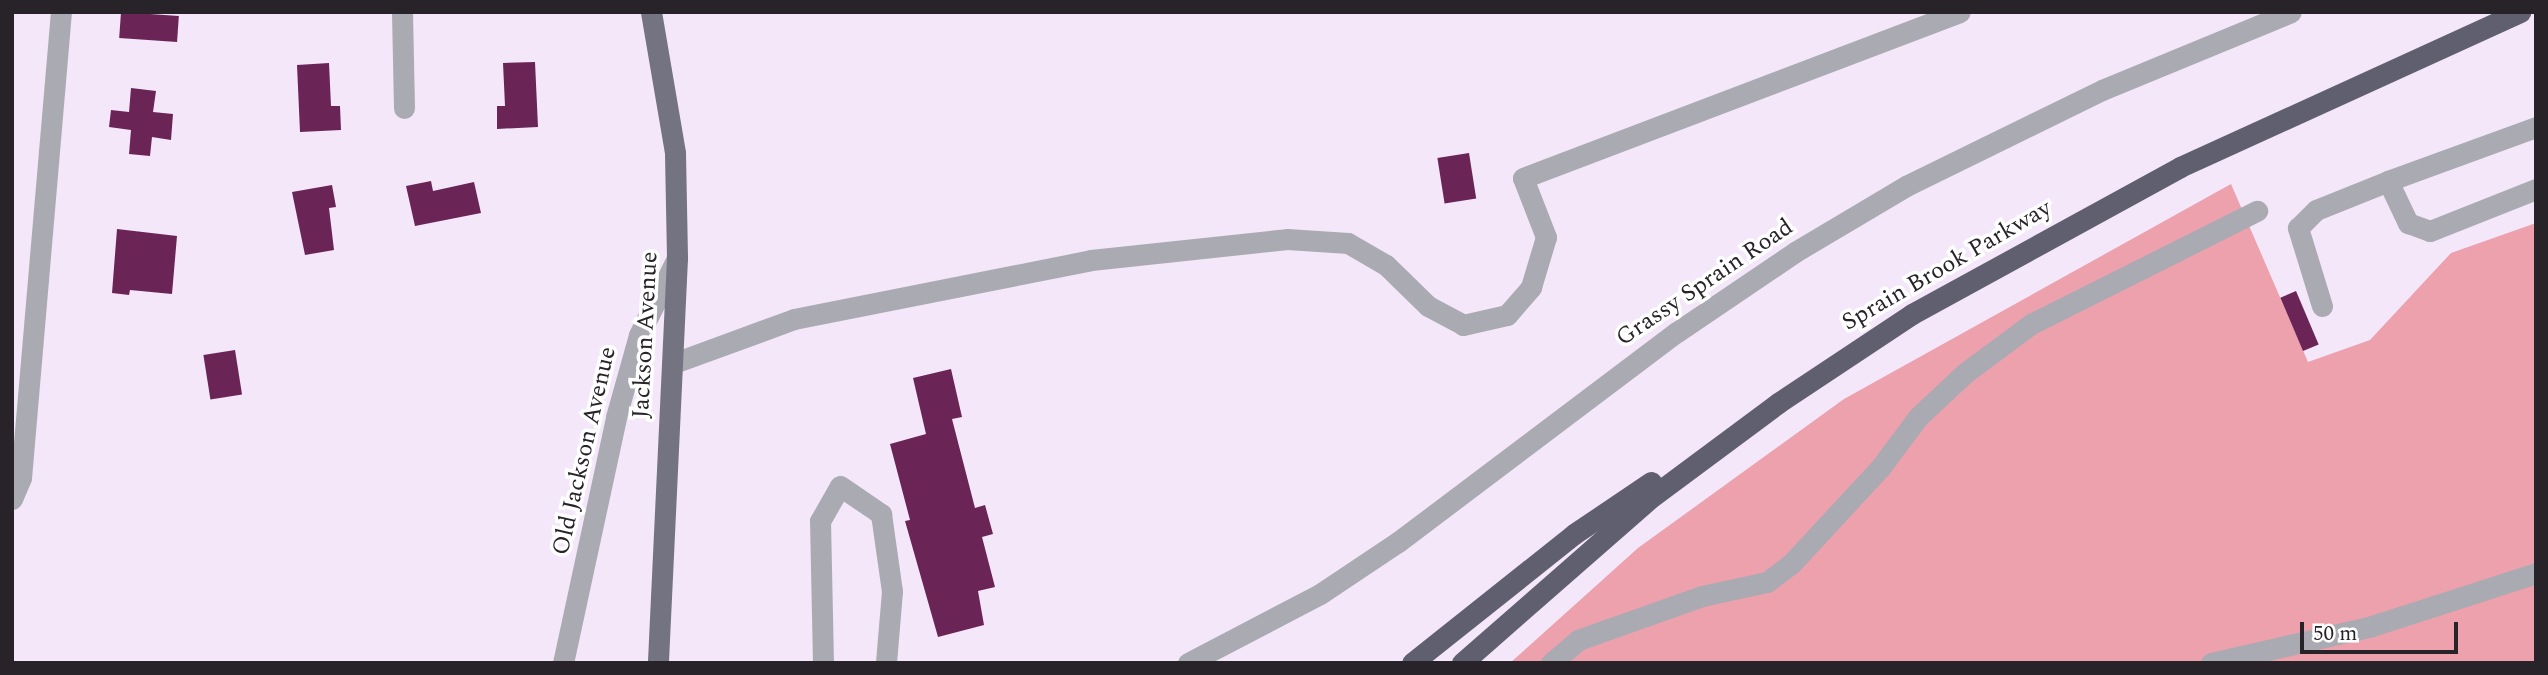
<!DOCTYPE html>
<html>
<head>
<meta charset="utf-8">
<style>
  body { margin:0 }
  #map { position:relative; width:2548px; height:675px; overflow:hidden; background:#f3e7f9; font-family:Spectral,serif }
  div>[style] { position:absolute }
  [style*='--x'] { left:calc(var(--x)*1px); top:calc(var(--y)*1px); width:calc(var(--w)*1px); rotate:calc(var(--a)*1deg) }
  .green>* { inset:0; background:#eca1ad }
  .building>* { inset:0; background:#6b2456; transform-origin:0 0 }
  .minor>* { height:21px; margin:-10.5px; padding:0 10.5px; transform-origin:10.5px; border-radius:10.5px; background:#aaaab2 }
  .major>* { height:21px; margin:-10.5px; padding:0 10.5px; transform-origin:10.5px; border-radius:10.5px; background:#737381 }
  .highway>* { height:21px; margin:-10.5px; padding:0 10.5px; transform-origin:10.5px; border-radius:10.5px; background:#605f70 }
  span { translate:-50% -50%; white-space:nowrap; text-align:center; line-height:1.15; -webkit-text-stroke:7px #fff; paint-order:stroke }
  .street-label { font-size:24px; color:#272329 }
  .frame { position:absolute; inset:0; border:14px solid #272329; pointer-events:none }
  .scale { position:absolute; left:2300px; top:622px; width:158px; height:32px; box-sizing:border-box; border:4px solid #272329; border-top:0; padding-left:9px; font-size:21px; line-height:24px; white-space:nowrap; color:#272329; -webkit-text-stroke:5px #fff; paint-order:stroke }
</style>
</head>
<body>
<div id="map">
  <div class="green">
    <i style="clip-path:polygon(2231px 184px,2308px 362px,2370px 340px,2451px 253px,2536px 223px,2536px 663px,1510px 663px,1638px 548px,1844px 399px)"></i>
  </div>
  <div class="building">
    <i style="left:121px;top:12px;width:58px;height:26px;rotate:4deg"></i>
    <i style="clip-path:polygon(535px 62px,538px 127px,497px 129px,497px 106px,505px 106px,503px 63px)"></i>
    <i style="clip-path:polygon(329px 63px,331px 106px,340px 106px,341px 130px,300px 132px,297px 65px)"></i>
    <i style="clip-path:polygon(131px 88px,156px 91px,153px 112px,173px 114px,171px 140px,152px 137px,150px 156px,129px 154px,131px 130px,109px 127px,111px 110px,129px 112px)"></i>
    <i style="left:1469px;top:153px;width:46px;height:32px;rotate:81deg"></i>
    <i style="clip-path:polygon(431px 181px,433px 191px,474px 182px,481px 213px,415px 226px,406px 186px)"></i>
    <i style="clip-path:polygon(332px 185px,336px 207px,329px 208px,334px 250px,305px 255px,292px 192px)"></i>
    <i style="clip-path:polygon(117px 229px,177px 236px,172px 294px,130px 290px,129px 295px,112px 293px)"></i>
    <i style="left:2296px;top:291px;width:58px;height:17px;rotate:67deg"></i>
    <i style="left:235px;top:350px;width:45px;height:32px;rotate:81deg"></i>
    <i style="clip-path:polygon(951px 369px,962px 417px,952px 419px,975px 508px,985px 505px,993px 534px,982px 537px,995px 587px,978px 591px,984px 625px,938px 637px,905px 521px,910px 520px,890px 444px,926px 434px,913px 378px)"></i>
  </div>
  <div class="minor">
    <i style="--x:402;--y:12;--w:96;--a:88.8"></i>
    <i style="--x:2536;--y:127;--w:158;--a:160"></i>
    <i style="--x:2388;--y:181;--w:47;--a:64.5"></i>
    <i style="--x:2408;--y:223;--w:23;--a:20"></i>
    <i style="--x:2430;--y:231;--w:114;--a:-21.6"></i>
    <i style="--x:2322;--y:306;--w:82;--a:-107.1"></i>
    <i style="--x:2298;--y:228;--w:25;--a:-45"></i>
    <i style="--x:2316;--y:210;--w:78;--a:-21.9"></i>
    <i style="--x:674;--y:363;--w:128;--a:-20.1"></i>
    <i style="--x:794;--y:319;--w:303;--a:-11.2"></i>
    <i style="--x:1091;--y:260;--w:197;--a:-6.1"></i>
    <i style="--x:1287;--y:239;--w:61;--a:3.8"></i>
    <i style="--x:1348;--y:243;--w:44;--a:30.1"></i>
    <i style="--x:1386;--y:265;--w:59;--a:44.3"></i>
    <i style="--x:1428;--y:306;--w:40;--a:28"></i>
    <i style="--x:1463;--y:325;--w:45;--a:-12.8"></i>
    <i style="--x:1507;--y:315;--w:37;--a:-49"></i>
    <i style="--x:1531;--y:287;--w:52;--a:-73.3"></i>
    <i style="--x:1546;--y:237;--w:63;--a:-111.3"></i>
    <i style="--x:1523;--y:178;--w:467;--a:-20.8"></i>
    <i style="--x:12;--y:499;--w:23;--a:-67"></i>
    <i style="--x:21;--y:478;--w:468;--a:-85.1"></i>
    <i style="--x:563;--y:663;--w:252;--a:-77.8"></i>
    <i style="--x:616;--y:417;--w:85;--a:-74.3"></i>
    <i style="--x:639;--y:335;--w:86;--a:-63.7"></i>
    <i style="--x:823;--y:663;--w:142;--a:-91.2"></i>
    <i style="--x:820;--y:521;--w:40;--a:-60.3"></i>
    <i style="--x:840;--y:486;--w:50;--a:34.3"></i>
    <i style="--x:881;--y:514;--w:78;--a:81.9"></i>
    <i style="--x:892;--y:591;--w:72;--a:94.8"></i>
    <i style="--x:1188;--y:663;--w:149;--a:-27.6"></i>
    <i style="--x:1320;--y:594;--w:94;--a:-33.7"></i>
    <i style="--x:1398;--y:542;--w:349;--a:-37"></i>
    <i style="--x:1677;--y:332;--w:143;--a:-34.1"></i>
    <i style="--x:1795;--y:252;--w:129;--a:-30.7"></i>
    <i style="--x:1906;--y:186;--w:218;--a:-26.1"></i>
    <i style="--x:2102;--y:90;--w:204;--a:-22.4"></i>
    <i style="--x:1551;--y:663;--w:35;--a:-40"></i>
    <i style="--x:1578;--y:640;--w:132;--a:-19.5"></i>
    <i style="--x:1702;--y:596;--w:66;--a:-12.2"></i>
    <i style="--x:1767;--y:582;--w:30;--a:-37"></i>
    <i style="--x:1791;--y:564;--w:131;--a:-47.2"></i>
    <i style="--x:1880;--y:468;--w:64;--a:-53.3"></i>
    <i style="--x:1918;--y:417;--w:64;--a:-43.1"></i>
    <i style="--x:1965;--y:373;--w:82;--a:-36.6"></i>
    <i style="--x:2031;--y:324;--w:253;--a:-26.6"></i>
    <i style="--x:2211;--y:663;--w:165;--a:-12.9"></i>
    <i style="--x:2372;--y:626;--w:172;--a:-17.9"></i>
  </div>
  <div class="major">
    <i style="--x:651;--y:12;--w:143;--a:80.3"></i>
    <i style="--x:675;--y:153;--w:105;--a:88.9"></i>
    <i style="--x:677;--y:258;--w:405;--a:92.7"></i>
  </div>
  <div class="highway">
    <i style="--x:1412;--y:663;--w:207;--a:-38.5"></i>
    <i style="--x:1574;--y:534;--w:93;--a:-34"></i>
    <i style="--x:1462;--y:663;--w:254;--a:-41.2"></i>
    <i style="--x:1653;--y:496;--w:156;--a:-36.6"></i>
    <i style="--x:1778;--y:403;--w:161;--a:-33.6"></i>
    <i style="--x:1912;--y:314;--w:306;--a:-28.7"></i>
    <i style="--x:2180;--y:167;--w:374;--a:-24.5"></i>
  </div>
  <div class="street-label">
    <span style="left:1947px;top:266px;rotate:-30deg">Sprain Brook Parkway</span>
    <span style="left:1705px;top:283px;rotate:-34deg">Grassy Sprain Road</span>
    <span style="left:646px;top:335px;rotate:-87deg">Jackson Avenue</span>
    <span style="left:585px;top:451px;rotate:-77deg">Old Jackson Avenue</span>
  </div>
  <div class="frame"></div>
  <div class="scale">50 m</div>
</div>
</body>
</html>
